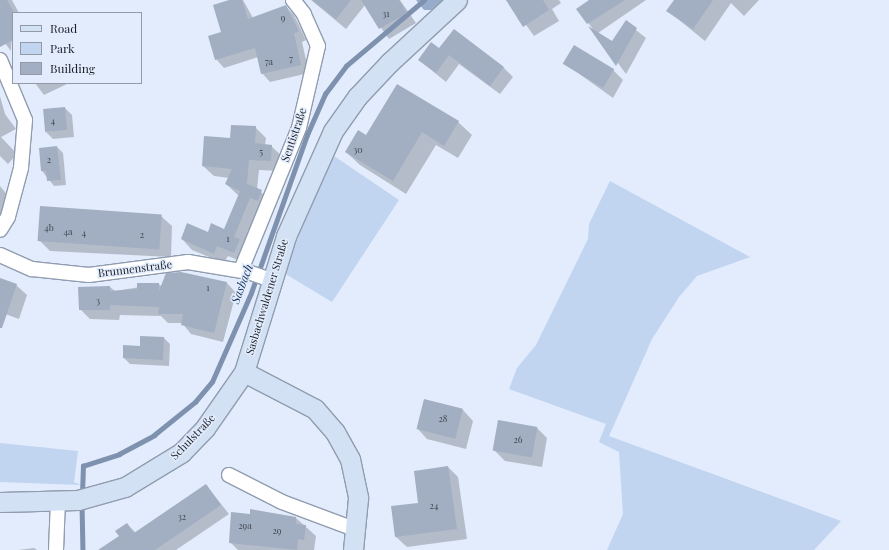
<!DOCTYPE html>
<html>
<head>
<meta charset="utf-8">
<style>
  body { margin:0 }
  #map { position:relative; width:889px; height:550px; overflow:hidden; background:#e2ecfc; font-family:"Playfair Display",serif }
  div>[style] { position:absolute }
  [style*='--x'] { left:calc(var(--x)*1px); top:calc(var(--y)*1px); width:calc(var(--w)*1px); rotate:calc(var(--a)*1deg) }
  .green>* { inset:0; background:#c1d4f0 }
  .forest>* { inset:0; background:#97acca }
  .shadow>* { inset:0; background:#0003 }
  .stream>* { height:4.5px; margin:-2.25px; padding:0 2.25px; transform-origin:2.25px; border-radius:2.25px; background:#7e91ae }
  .building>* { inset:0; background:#a2aec1; transform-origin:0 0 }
  .roads { filter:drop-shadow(1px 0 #909caf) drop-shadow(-1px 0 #909caf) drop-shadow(0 1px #909caf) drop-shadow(0 -1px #909caf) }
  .street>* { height:14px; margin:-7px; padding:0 7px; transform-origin:7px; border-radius:7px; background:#fff }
  .secondary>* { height:19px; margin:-9.5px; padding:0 9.5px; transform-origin:9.5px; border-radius:9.5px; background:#d3e1f4 }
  span { translate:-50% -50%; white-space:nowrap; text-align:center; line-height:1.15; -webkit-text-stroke:3px #e2ecfc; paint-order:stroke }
  .number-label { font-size:9px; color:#3d444e }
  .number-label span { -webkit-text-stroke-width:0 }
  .street-label { font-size:11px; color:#1b2027 }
  .water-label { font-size:12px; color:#19345d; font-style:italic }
  .legend { position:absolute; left:12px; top:12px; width:130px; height:72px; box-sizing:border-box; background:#e2ecfc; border:1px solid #929aa7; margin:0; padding:5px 7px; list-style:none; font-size:12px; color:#1b2027 }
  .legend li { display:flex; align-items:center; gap:8px; height:20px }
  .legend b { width:20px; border:1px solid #929aa7 }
</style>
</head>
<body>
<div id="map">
  <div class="green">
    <i style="clip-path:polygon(331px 154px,399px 200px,332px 302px,284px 273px)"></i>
    <i style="clip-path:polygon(610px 181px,750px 257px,697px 276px,679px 297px,652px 339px,609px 436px,841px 521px,814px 550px,607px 550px,623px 514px,619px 452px,599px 442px,606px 424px,509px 389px,517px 368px,536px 345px,588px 239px,589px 224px)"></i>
    <i style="clip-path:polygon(0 443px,78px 451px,74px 482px,81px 485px,0 482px)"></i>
  </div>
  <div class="forest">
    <i style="clip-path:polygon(416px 0,444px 0,431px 10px,424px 10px)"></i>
  </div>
  <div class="shadow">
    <i style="clip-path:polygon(0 0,12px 0,19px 13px,13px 13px,11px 51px,0 37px)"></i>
    <i style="clip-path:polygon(232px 0,243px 0,253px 18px,286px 7px,294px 15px,306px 40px,302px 42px,309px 73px,270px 82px,262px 73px,258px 57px,224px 68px,216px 59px)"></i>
    <i style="clip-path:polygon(311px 0,400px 0,416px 23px,389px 39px,365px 5px,346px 29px)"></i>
    <i style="clip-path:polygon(508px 0,559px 0,561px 3px,552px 9px,559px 21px,534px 36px)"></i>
    <i style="clip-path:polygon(591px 0,646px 0,598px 33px,612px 42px,626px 22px,646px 38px,626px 74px,578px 9px)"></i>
    <i style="clip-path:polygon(675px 0,759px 0,744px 16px,731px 3px,705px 41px,668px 11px)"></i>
    <i style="clip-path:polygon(440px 49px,504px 68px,513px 77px,500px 94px,459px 64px,446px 82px,419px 60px)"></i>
    <i style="clip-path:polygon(564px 63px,613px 70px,623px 80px,613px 98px)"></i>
    <i style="clip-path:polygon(35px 83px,66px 83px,67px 84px,44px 95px)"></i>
    <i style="clip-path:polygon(0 96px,5px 114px,16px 129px,1px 137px,17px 154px,8px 164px,0 156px)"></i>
    <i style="clip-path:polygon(65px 108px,72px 115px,74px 137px,53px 139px,46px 132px)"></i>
    <i style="clip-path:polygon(458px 122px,472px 135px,458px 158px,436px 145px,406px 194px,360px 165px,346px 152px,366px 136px)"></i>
    <i style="clip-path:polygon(255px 127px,266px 138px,265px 145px,271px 146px,282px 156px,281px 171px,259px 170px,257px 189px,272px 201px,245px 263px,228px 256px,224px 263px,192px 250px,182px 239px,225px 230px,239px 196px,226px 184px,229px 178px,214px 176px,203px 166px,231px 139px)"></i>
    <i style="clip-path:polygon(57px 147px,63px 153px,66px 185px,54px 186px,42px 171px)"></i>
    <i style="clip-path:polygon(0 186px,14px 203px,0 224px)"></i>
    <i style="clip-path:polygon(161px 216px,172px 226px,171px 257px,50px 251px,39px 240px)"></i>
    <i style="clip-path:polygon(181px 273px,227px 283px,236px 293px,223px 342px,191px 334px,182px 323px,168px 323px,161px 316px,120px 315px,119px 320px,90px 319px,80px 309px,110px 287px,115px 291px,159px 284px,162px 287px)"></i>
    <i style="clip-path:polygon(0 279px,16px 285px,27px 295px,19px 319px,0 312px)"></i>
    <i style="clip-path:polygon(164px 338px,170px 344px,169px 366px,130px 364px,124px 358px,124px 346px,141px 347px)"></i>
    <i style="clip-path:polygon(425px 400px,463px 410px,473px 421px,466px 449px,427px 439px,417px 428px)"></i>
    <i style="clip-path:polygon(537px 428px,547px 438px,542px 467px,505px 461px,494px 450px)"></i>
    <i style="clip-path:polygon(448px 467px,458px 477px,467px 539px,407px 547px,396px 537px)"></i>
    <i style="clip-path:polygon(206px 485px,229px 514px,176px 550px,100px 550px,120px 536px,127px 524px,136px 533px)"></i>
    <i style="clip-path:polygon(296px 518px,316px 536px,314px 550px,238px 550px,230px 542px)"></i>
    <i style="clip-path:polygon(34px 548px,37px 550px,18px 550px)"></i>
  </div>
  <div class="stream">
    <i style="--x:82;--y:494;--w:28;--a:-88"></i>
    <i style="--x:83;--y:466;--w:38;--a:-18"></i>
    <i style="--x:119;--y:454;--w:40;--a:-28"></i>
    <i style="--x:154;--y:435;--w:53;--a:-38.8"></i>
    <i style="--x:195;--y:402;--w:26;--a:-50"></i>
    <i style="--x:212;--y:382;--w:97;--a:-66.3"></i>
    <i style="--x:251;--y:293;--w:168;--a:-70.5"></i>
    <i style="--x:307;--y:135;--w:45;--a:-66.3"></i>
    <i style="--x:325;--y:94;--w:35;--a:-53"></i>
    <i style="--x:346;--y:66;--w:102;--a:-40.2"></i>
    <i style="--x:82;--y:504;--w:46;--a:88.8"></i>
  </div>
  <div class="building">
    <i style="clip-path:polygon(0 0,7px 0,13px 11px,13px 40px,0 47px)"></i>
    <i style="clip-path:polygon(229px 0,242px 0,248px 19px,286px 5px,299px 32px,294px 33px,301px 65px,261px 74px,255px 48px,215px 60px,208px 36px,221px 32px,213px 5px)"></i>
    <i style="clip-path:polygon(312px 0,351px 0,336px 19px)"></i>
    <i style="clip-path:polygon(361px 0,399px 0,407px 13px,379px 29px)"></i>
    <i style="clip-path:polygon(506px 0,543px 0,549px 10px,523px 27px)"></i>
    <i style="clip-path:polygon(589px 0,625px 0,587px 24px,576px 9px)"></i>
    <i style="clip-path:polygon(674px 0,713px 0,693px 29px,666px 11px)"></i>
    <i style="clip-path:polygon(626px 20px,637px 28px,616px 66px,588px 26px,612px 41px)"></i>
    <i style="clip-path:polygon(454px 29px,504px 67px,490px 86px,449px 55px,436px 73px,418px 60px,431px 42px,439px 48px)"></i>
    <i style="left:574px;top:45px;width:47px;height:22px;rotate:31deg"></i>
    <i style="clip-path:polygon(397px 84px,459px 121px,444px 146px,422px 132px,393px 181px,345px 152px,358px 130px,366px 135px)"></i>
    <i style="left:65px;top:107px;width:23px;height:22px;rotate:85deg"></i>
    <i style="clip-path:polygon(231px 125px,256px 126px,255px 143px,272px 145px,271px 161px,249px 160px,247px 184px,262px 190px,258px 201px,250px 198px,234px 237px,240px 239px,234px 253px,217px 246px,214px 254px,181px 239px,187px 223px,208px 232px,211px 223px,224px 229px,240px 191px,225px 184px,232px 169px,202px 166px,204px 136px,230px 138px)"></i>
    <i style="clip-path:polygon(57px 146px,61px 180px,47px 181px,46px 171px,41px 171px,39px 148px)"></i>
    <i style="left:40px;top:206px;width:122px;height:35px;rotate:4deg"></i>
    <i style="clip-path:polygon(181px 272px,227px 282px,214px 333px,181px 325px,183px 314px,158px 314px,159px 307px,110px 305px,110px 310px,79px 310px,78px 287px,110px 286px,110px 291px,137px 289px,137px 283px,159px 283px,159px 291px,166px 273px)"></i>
    <i style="clip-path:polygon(0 278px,17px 284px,2px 328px,0 328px)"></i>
    <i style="clip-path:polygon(140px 336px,164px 337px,163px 360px,123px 358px,123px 345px,140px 346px)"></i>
    <i style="left:424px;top:399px;width:40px;height:31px;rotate:14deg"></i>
    <i style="left:498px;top:420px;width:40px;height:31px;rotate:10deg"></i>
    <i style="clip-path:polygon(448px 466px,457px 529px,395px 537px,391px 506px,418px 503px,414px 471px)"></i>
    <i style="clip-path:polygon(206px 484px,221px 505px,155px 550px,98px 550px,119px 536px,115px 531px,127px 523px,134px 533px)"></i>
    <i style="clip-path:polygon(250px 509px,296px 517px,296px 524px,306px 525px,304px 540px,298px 539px,297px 550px,229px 543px,231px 512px,250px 514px)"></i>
  </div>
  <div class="roads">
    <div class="street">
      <i style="--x:0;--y:60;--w:65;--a:67.4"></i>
      <i style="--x:25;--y:120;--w:48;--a:94.8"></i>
      <i style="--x:21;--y:168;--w:51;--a:104.9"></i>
      <i style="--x:8;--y:217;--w:15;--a:122"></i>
      <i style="--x:0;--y:255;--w:35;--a:24"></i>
      <i style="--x:32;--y:269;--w:57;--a:6"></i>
      <i style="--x:89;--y:275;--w:100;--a:-7.5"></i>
      <i style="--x:188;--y:262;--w:61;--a:9.5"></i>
      <i style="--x:248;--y:272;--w:24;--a:19"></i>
      <i style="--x:241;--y:270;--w:153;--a:-67.8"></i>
      <i style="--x:299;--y:128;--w:84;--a:-77"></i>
      <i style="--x:318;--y:46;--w:35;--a:-114"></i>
      <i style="--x:304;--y:14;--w:18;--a:-128"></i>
      <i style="--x:229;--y:475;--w:59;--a:27"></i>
      <i style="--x:282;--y:502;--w:80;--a:20.5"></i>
      <i style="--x:56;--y:550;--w:49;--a:-87.7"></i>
    </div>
    <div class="secondary">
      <i style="--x:244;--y:372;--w:80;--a:27.5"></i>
      <i style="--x:315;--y:409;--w:30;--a:49"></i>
      <i style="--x:335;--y:432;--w:31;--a:61"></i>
      <i style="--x:350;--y:459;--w:40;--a:78"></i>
      <i style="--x:358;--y:498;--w:52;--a:95.5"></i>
      <i style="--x:0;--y:502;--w:78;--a:-1.5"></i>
      <i style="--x:78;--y:500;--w:49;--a:-15.5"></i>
      <i style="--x:125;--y:487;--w:66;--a:-31.3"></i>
      <i style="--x:181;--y:453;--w:35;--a:-46"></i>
      <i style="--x:205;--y:428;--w:68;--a:-55.1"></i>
      <i style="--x:244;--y:372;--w:142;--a:-72.8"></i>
      <i style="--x:286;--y:236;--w:115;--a:-65.9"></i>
      <i style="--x:333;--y:131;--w:42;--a:-54.8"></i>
      <i style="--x:357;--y:97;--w:48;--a:-46.7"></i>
      <i style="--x:390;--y:62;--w:91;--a:-42.8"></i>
    </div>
  </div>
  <div class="number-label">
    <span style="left:386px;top:13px">31</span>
    <span style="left:283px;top:17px">9</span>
    <span style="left:291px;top:58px">7</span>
    <span style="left:269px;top:61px">7a</span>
    <span style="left:53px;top:120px">4</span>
    <span style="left:358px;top:149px">30</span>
    <span style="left:261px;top:151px">5</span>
    <span style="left:49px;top:159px">2</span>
    <span style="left:49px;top:227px">4b</span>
    <span style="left:68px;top:231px">4a</span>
    <span style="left:84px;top:232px">4</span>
    <span style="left:142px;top:234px">2</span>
    <span style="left:228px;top:238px">1</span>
    <span style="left:208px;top:287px">1</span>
    <span style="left:98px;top:300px">3</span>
    <span style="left:443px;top:418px">28</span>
    <span style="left:518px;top:439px">26</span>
    <span style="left:434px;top:505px">24</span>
    <span style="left:182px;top:516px">32</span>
    <span style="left:245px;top:525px">29a</span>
    <span style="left:277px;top:530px">29</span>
  </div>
  <div class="street-label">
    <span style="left:294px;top:135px;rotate:-71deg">Sentistraße</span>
    <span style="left:135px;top:269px;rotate:-7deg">Brunnenstraße</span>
    <span style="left:267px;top:297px;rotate:-73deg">Sasbachwaldener Straße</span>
    <span style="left:193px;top:437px;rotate:-46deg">Schulstraße</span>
  </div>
  <div class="water-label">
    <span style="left:242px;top:284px;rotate:-69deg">Sasbach</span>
  </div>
  <ul class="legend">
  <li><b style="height:5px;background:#d3e1f4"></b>Road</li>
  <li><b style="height:11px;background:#c1d4f0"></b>Park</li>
  <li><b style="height:11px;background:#a2aec1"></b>Building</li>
  </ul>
</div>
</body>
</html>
